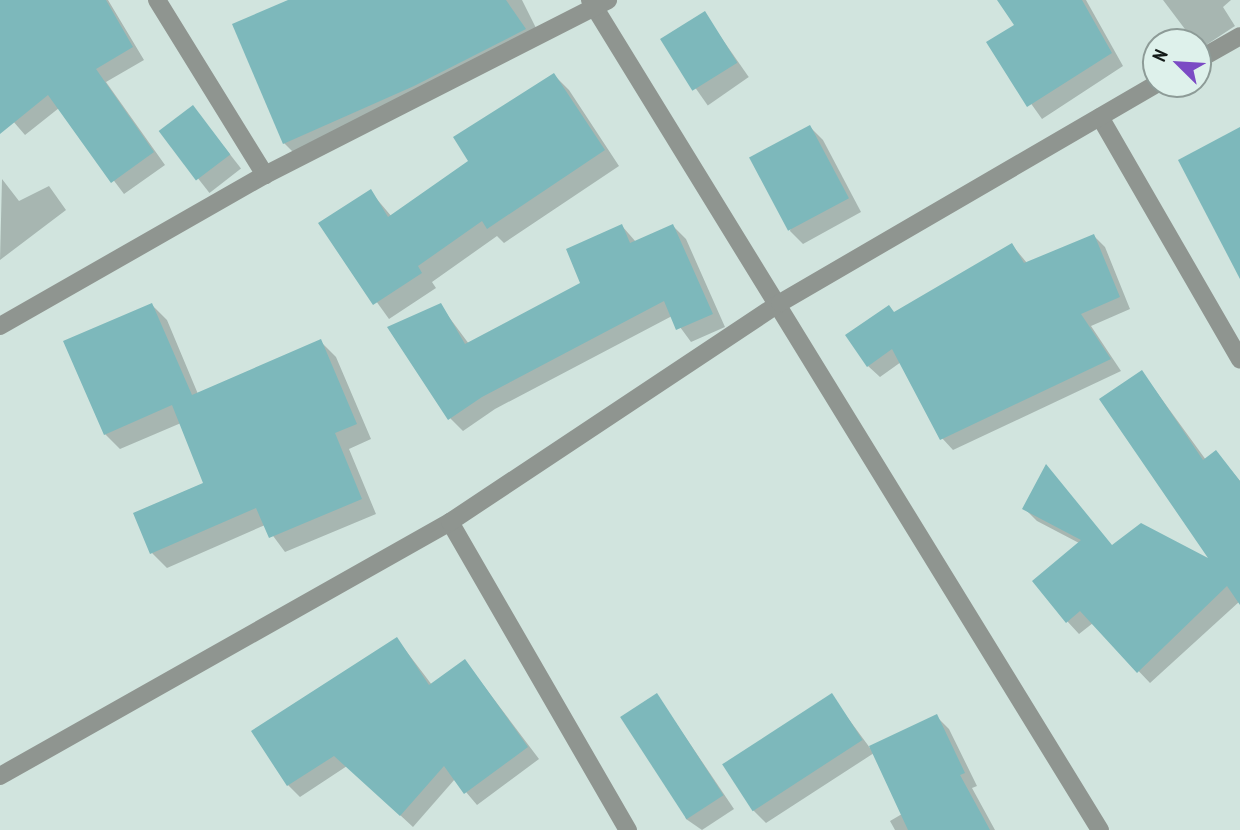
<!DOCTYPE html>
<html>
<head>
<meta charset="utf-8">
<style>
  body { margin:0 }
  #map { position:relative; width:1240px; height:830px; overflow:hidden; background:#d1e4de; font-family:"PT Sans Narrow",sans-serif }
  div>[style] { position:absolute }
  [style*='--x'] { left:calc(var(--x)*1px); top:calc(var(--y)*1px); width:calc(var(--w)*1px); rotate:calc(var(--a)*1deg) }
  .shadow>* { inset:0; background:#0003; transform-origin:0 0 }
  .building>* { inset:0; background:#7db8bb; transform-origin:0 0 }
  .minor>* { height:18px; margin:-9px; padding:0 9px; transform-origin:9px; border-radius:9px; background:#8f9590 }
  span { translate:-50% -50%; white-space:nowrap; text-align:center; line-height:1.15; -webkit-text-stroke:5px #def1eb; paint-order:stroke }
  .north { position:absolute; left:1142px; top:28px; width:70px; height:70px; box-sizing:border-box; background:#def1eb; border:2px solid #8d9b97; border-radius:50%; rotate:294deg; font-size:19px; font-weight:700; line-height:28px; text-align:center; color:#131a18 }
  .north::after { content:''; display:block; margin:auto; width:24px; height:32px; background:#7b4bc4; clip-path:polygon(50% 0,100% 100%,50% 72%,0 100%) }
</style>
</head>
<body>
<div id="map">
  <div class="shadow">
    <i style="clip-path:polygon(0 0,108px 0,144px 60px,106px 82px,165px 165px,124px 194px,59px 108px,25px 135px,0 106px)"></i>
    <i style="clip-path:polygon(293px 0,522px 0,538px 32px,297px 156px,284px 143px)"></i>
    <i style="clip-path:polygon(999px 0,1086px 0,1123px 66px,1042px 119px,988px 43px,1016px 25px)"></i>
    <i style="clip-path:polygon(1163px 0,1231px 0,1223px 7px,1235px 26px,1200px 49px)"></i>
    <i style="left:704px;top:13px;width:78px;height:50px;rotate:55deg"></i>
    <i style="clip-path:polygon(554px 75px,569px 90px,619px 166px,504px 243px,497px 236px,432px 282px,436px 288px,389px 319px,320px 223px,370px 191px,392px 217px,471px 161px)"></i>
    <i style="left:193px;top:107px;width:78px;height:40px;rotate:52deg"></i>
    <i style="clip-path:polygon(810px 127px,823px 140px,861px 212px,803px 244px,790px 231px)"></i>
    <i style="clip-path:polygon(2px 179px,19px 201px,49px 186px,66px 210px,0 260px)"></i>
    <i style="clip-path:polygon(622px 226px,636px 242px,673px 226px,686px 239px,725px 327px,691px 342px,672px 316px,495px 409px,463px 431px,450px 418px,440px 305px,469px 344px,583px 284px)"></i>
    <i style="clip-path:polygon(1094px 236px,1105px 247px,1130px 309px,1091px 326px,1121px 371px,953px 450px,942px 438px,901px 362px,880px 377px,868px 366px,895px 314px,1012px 245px,1027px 263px)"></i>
    <i style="clip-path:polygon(152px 305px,167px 320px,198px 394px,320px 341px,336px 357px,371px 439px,349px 449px,376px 514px,285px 552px,265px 525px,167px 568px,152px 553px,206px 484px,181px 423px,120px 449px,105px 434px)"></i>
    <i style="clip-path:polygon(1142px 372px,1206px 460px,1216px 452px,1240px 481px,1240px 601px,1150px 683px,1093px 623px,1079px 634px,1067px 621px,1079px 543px,1037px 521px,1025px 509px,1113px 546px,1213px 563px)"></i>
    <i style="clip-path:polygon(397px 639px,432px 685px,465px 661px,539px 759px,477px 805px,455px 779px,413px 827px,347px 766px,300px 797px,288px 785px)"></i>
    <i style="clip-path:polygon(657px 695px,734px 809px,702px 830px,686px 819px)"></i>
    <i style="clip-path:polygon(831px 695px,870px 748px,936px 716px,949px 729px,977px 786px,972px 788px,995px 830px,895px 830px,890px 821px,902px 814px,874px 753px,766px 823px,753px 810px)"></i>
  </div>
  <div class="building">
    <i style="clip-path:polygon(0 0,106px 0,133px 47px,96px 69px,154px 152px,111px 183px,48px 95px,0 134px)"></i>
    <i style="clip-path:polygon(288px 0,506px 0,526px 29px,414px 86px,283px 144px,232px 24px)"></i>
    <i style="clip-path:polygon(997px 0,1082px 0,1112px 53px,1027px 107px,986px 42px,1014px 25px)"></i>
    <i style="left:705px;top:11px;width:61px;height:53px;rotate:58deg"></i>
    <i style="clip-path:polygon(554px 73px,605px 150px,487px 229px,482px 221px,418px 266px,422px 273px,373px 305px,318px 223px,371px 189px,388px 217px,468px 161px,453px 137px)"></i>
    <i style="left:193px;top:105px;width:62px;height:43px;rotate:53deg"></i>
    <i style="left:810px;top:125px;width:83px;height:69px;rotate:62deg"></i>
    <i style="clip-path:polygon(1240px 127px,1240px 279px,1178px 160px)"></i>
    <i style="clip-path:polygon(622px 224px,630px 243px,673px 224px,713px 314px,676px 330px,664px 301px,482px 397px,448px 420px,387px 327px,441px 303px,465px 344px,580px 283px,566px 249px)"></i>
    <i style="clip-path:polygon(1094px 234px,1120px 297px,1081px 314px,1111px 359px,940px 440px,892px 349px,867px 367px,845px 335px,889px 305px,894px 312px,1012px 243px,1024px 263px)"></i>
    <i style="clip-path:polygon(152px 303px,192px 395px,321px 339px,357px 424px,335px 433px,362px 499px,269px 538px,256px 508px,150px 554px,133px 513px,203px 483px,172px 405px,104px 435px,63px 341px)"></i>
    <i style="clip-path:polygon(1142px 370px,1203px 460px,1216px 450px,1240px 481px,1240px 605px,1227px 586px,1137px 673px,1080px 611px,1066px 623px,1032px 581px,1081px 540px,1022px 509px,1046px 464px,1112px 545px,1141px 523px,1208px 558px,1099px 399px)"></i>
    <i style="clip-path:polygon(397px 637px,429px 685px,465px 659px,528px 747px,464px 794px,444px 766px,400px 816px,334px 756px,287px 786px,251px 731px)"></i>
    <i style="left:657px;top:693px;width:122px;height:44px;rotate:57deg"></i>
    <i style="left:832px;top:693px;width:56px;height:131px;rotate:57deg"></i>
    <i style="clip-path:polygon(937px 714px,965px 773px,960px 775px,990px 830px,908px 830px,869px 746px)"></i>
  </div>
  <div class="minor">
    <i style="--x:157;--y:0;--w:206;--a:58.3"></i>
    <i style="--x:590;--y:0;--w:974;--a:58.43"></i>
    <i style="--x:1198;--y:60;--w:48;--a:-29.7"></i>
    <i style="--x:1100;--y:117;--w:280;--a:60"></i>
    <i style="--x:0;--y:326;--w:305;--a:-29.7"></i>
    <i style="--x:265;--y:175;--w:385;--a:-27"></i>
    <i style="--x:450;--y:522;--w:356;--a:60"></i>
    <i style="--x:0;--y:776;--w:517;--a:-29.44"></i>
    <i style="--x:450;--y:522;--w:396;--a:-33.6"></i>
    <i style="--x:780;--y:303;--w:436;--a:-30.2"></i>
  </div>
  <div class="north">N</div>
</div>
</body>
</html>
